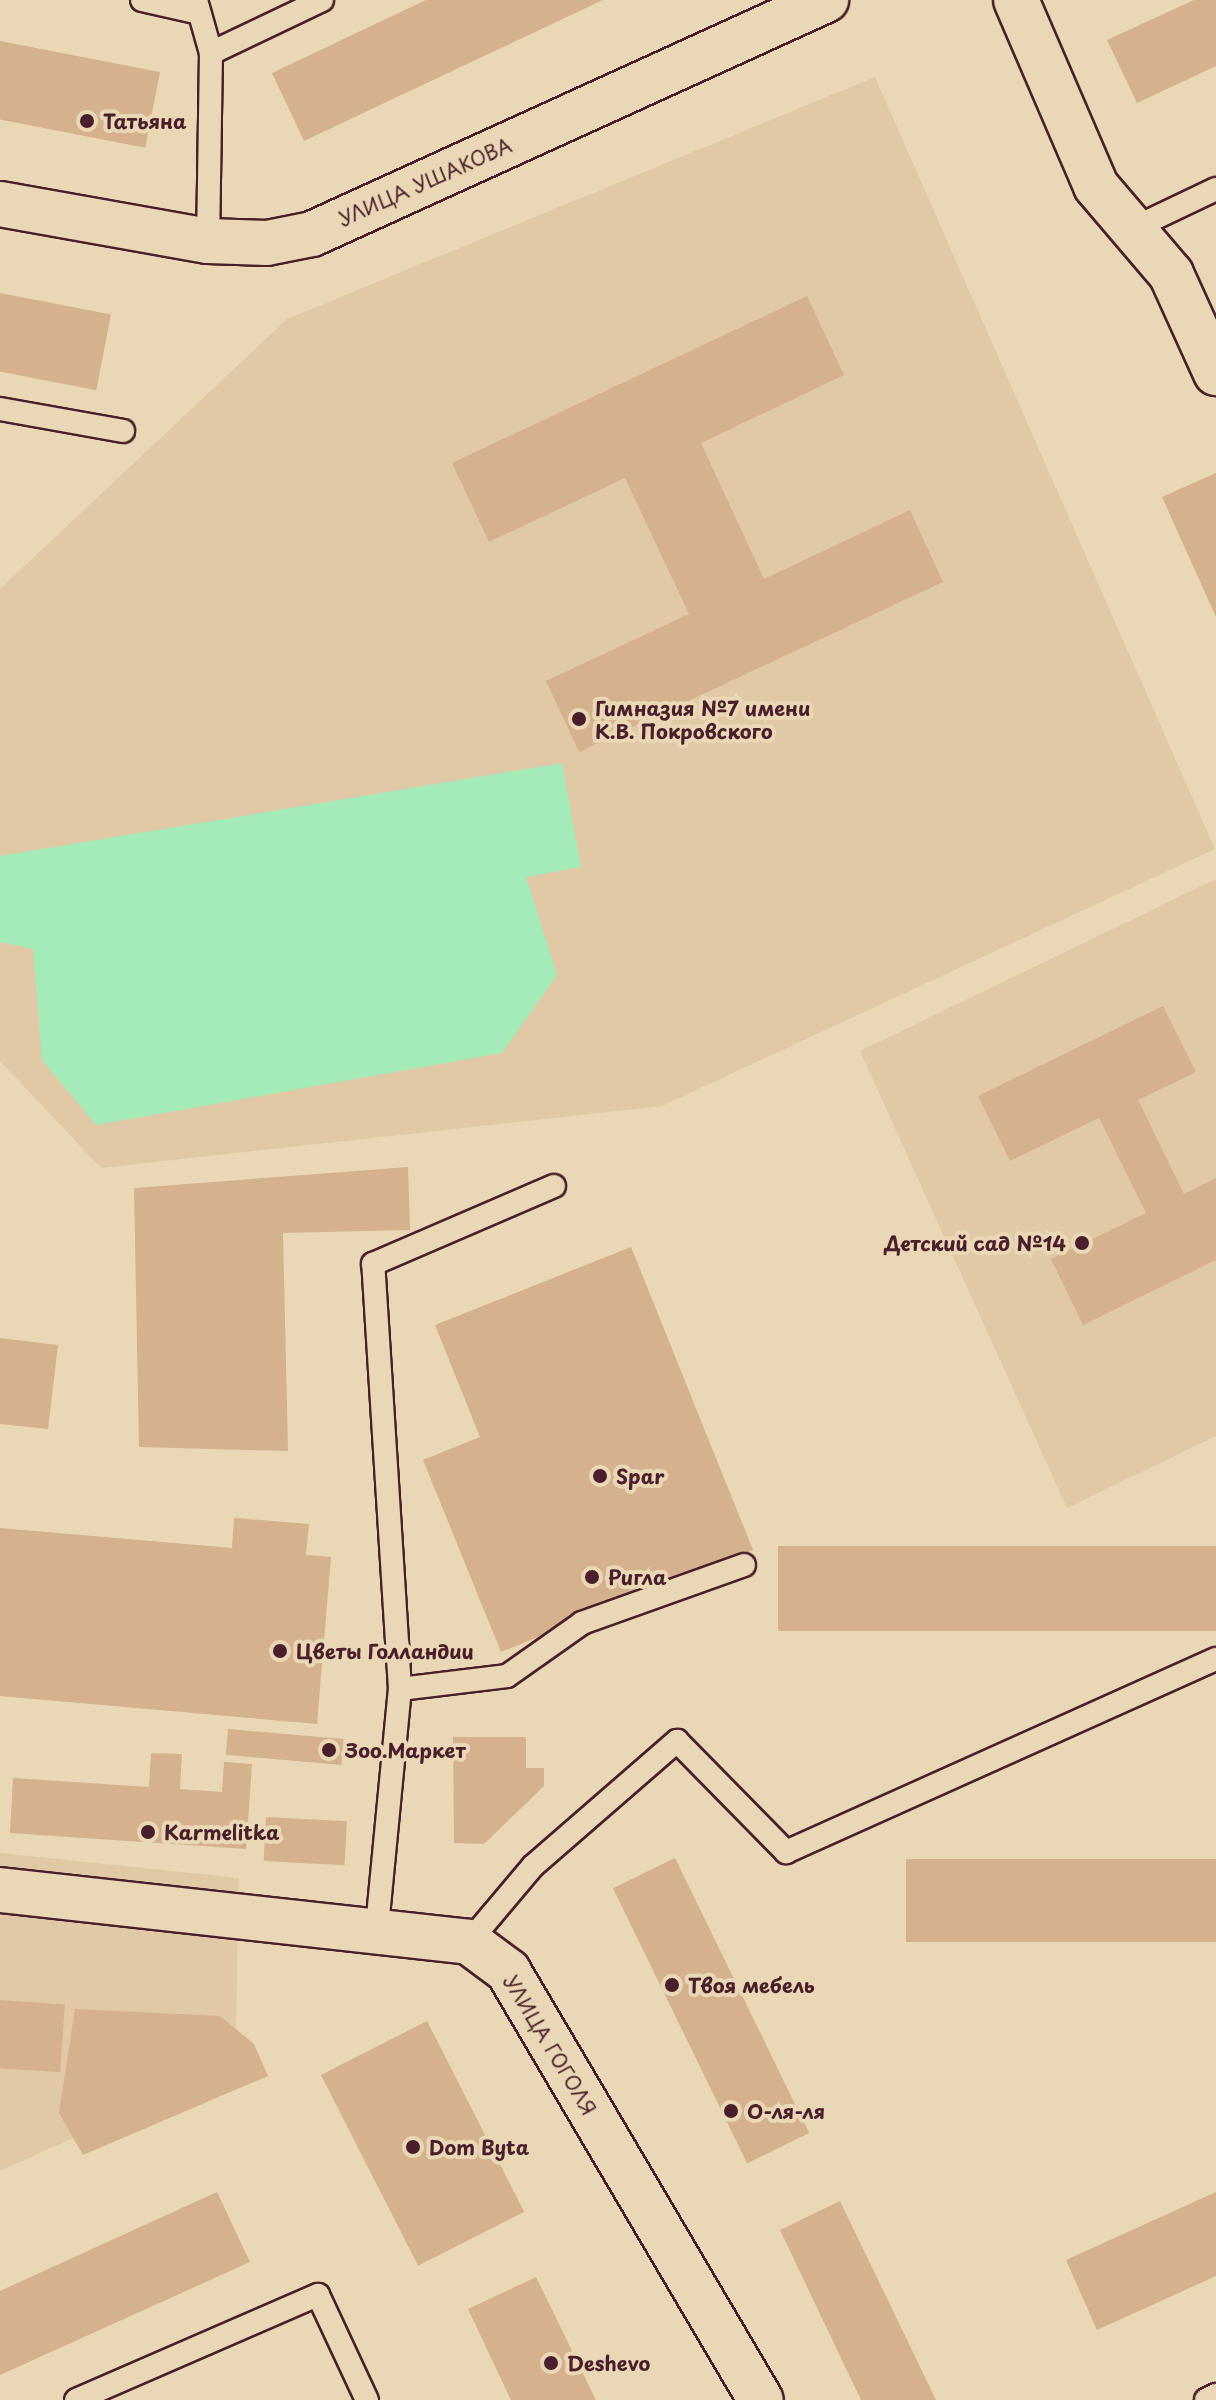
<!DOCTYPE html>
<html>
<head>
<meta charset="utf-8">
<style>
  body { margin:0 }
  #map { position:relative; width:1216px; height:2400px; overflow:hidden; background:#ead7b5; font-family:"Playpen Sans",sans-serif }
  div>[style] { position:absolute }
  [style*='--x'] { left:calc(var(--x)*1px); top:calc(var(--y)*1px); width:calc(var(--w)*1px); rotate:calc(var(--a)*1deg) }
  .built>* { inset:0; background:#e1c9a6 }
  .green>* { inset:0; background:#a4ebb8 }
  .building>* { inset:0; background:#d5b18e; transform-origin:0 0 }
  .roads { filter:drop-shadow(2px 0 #4a1f2b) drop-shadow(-2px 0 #4a1f2b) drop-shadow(0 2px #4a1f2b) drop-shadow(0 -2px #4a1f2b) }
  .lane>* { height:22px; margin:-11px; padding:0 11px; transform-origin:11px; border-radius:11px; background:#ead7b5 }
  .street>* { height:44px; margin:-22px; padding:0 22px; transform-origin:22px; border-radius:22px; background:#ead7b5 }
  .secondary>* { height:44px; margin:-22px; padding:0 22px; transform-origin:22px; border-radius:22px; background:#ead7b5 }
  .dots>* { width:22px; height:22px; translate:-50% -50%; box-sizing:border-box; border:4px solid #ead7b5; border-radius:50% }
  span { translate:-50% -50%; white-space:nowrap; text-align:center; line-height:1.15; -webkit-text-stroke:8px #ead7b5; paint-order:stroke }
  .poi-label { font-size:20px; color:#4a1f2b; font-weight:700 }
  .left { translate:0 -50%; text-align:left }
  .right { translate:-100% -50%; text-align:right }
  .street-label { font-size:20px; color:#4a1f2b }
</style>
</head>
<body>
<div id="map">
  <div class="built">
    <i style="clip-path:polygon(875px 77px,1215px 849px,662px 1106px,101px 1168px,0 1061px,0 589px,287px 319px)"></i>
    <i style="clip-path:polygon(1216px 879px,1216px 1436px,1067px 1508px,860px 1051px)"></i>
    <i style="clip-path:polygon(0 1853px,239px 1878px,235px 2065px,0 2171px)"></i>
  </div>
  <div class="green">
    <i style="clip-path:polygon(562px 763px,581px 867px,526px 877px,557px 975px,502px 1053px,96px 1125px,42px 1060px,33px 949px,0 942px,0 856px)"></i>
  </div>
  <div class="building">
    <i style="clip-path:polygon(426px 0,603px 0,304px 141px,272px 73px)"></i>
    <i style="clip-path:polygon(1194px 0,1216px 0,1216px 66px,1137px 103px,1107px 40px)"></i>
    <i style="left:0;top:41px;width:163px;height:77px;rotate:11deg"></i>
    <i style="left:0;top:293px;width:113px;height:77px;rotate:11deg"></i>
    <i style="clip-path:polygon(807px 296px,844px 375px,701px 443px,764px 579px,910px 510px,943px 582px,579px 752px,546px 681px,689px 614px,625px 478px,489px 542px,452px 463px)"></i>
    <i style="clip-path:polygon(1216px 473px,1216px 617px,1162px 497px)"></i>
    <i style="clip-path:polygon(1163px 1006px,1196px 1072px,1138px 1100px,1184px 1194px,1216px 1178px,1216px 1260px,1083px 1325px,1051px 1259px,1146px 1213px,1099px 1118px,1010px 1161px,978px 1096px)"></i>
    <i style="clip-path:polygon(408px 1167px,410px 1230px,283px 1233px,288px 1451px,139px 1447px,134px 1188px)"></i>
    <i style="clip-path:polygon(631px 1247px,753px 1550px,501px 1652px,423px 1460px,480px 1437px,435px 1325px)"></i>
    <i style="clip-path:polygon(0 1338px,58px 1345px,48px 1429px,0 1424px)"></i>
    <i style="clip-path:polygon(234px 1518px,309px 1524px,306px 1555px,331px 1557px,317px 1724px,0 1696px,0 1528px,232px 1548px)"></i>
    <i style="left:1216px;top:1546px;width:85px;height:438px;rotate:90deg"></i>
    <i style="left:228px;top:1729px;width:116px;height:26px;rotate:5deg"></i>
    <i style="clip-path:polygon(453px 1737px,526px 1737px,526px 1768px,544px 1768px,544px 1786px,484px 1844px,454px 1843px)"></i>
    <i style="clip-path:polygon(151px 1753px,182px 1754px,180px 1789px,222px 1792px,224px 1762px,252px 1764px,246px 1849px,10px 1833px,13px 1778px,149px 1787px)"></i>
    <i style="left:266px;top:1817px;width:81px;height:44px;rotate:3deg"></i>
    <i style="left:675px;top:1858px;width:306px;height:69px;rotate:64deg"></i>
    <i style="left:1216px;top:1859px;width:83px;height:310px;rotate:90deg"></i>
    <i style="left:0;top:2000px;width:65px;height:68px;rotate:4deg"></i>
    <i style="clip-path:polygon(75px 2009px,220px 2016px,254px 2044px,268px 2076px,83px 2155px,59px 2113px)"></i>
    <i style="left:427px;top:2021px;width:214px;height:119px;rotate:63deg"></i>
    <i style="clip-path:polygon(217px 2192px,250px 2262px,0 2375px,0 2291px)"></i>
    <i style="clip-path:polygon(1216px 2192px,1216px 2276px,1097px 2330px,1066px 2260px)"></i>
    <i style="clip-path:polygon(840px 2201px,936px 2400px,861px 2400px,780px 2230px)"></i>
    <i style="clip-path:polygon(536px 2277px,596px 2400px,511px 2400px,468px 2309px)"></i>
  </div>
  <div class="roads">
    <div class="lane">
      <i style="--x:142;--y:0;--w:58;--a:12.8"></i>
      <i style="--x:196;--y:0;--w:55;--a:74.2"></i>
      <i style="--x:211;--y:53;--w:188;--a:90.9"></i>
      <i style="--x:211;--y:53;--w:123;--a:-25.5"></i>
      <i style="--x:1132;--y:229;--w:93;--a:-25.5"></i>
      <i style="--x:0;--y:409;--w:125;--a:10.1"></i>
      <i style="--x:400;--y:1689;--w:426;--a:-93.6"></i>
      <i style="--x:373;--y:1264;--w:197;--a:-23.3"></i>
      <i style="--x:377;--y:1927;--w:239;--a:-84.5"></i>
      <i style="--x:400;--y:1689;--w:108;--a:-6.9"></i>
      <i style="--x:507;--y:1676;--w:92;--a:-35.2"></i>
      <i style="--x:582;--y:1623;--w:172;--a:-19.7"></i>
      <i style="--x:469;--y:1942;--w:99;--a:-49.9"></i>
      <i style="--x:533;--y:1866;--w:191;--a:-41"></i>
      <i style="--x:677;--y:1741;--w:156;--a:45.5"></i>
      <i style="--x:786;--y:1852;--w:471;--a:-24.2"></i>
      <i style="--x:76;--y:2400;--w:264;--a:-23.5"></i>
      <i style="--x:318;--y:2295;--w:116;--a:65"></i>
      <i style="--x:1206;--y:2400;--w:11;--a:-27"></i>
    </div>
    <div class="street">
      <i style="--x:1016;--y:0;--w:202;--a:66.7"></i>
      <i style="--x:1096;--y:186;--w:116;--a:49.6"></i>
      <i style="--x:1171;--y:274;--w:109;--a:65.6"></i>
      <i style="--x:0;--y:1890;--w:472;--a:6.3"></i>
      <i style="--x:469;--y:1942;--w:49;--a:36.6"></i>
      <i style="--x:508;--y:1971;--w:498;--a:59.5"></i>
    </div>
    <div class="secondary">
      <i style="--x:0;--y:204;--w:211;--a:10.1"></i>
      <i style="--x:208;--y:241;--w:59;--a:1.9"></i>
      <i style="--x:267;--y:243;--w:46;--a:-11.3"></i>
      <i style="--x:312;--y:234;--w:565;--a:-24.48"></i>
    </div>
  </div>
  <div class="dots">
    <i style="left:87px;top:121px;background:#4a1f2b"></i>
    <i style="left:579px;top:719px;background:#4a1f2b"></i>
    <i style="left:1082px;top:1243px;background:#4a1f2b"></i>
    <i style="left:600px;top:1476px;background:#4a1f2b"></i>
    <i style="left:592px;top:1577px;background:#4a1f2b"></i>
    <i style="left:280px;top:1651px;background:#4a1f2b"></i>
    <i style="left:329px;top:1750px;background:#4a1f2b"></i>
    <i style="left:148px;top:1832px;background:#4a1f2b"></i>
    <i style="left:672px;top:1985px;background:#4a1f2b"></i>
    <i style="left:731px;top:2111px;background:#4a1f2b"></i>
    <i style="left:413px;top:2147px;background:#4a1f2b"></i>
    <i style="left:551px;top:2363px;background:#4a1f2b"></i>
  </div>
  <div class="poi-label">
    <span class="left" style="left:103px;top:121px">Татьяна</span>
    <span class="left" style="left:595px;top:720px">Гимназия №7 имени<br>К.В. Покровского</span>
    <span class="right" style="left:1066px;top:1243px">Детский сад №14</span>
    <span class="left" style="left:616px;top:1476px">Spar</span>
    <span class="left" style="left:608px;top:1577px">Ригла</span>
    <span class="left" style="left:296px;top:1651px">Цветы Голландии</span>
    <span class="left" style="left:345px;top:1750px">Зоо.Маркет</span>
    <span class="left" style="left:164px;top:1832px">Karmelitka</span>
    <span class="left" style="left:688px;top:1985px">Твоя мебель</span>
    <span class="left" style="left:747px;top:2111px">О-ля-ля</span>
    <span class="left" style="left:429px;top:2147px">Dom Byta</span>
    <span class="left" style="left:567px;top:2363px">Deshevo</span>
  </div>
  <div class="street-label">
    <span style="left:425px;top:182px;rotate:-24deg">УЛИЦА УШАКОВА</span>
    <span style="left:550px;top:2045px;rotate:59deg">УЛИЦА ГОГОЛЯ</span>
  </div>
</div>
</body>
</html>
